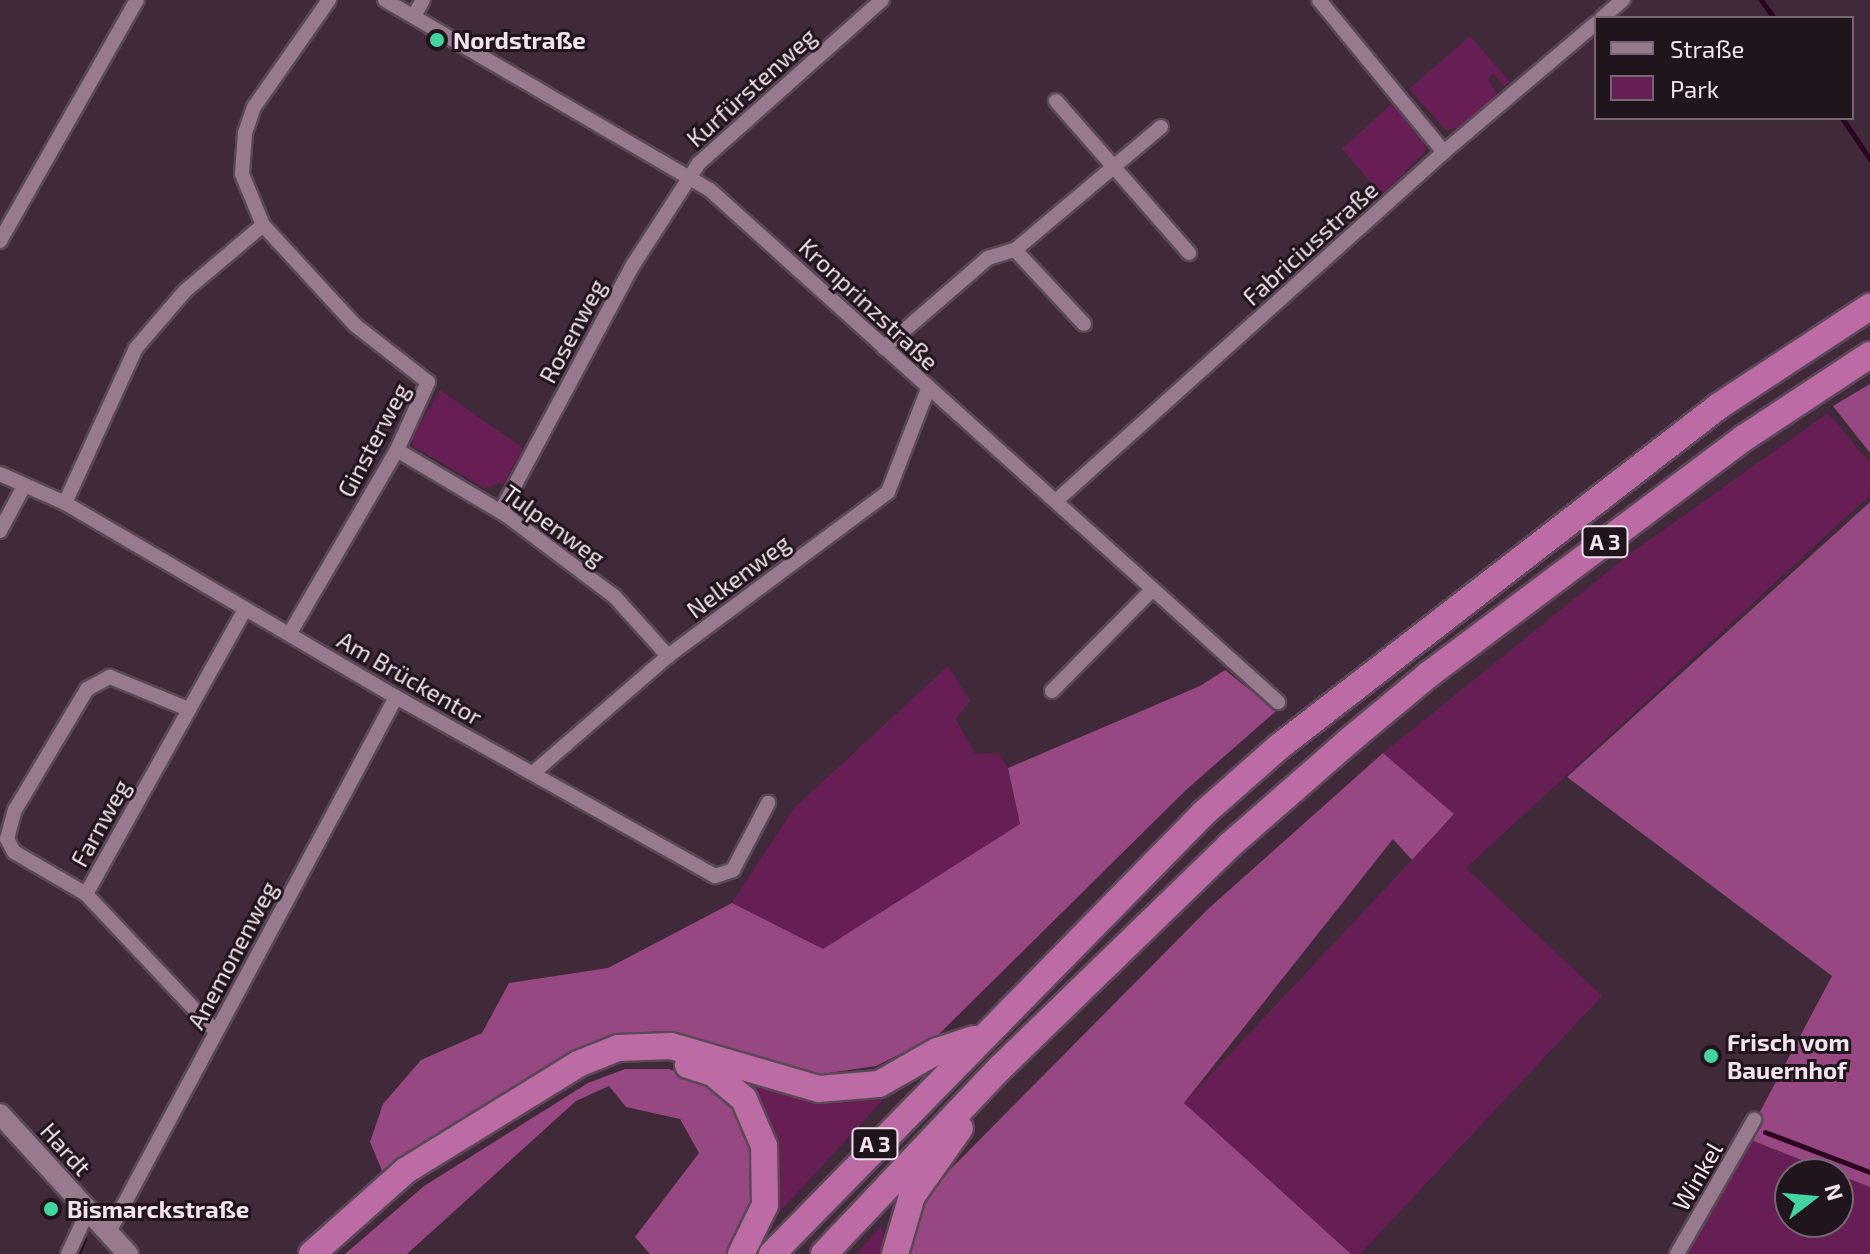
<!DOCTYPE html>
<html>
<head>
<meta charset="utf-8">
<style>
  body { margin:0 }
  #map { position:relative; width:1870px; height:1254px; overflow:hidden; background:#402939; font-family:"Exo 2",sans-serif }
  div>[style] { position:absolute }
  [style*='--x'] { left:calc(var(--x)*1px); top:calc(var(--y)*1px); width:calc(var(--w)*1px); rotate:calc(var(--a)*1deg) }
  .green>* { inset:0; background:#661e55 }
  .forest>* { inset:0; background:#974781 }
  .stream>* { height:5px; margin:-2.5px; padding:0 2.5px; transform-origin:2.5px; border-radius:2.5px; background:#2b0422 }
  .roads { filter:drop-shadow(2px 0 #5b4856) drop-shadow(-2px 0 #5b4856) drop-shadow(0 2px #5b4856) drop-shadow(0 -2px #5b4856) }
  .minor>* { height:14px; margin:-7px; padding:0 7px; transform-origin:7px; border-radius:7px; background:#977a8d }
  .secondary>* { height:20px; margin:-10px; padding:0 10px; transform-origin:10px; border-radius:10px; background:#977a8d }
  .motorway>* { height:26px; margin:-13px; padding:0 13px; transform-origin:13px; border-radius:13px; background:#bc6ba5 }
  .dots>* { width:22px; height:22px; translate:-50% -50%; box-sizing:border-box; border:4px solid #20151d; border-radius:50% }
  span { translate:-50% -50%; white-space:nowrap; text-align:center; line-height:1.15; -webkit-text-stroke:6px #20151d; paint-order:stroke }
  .shield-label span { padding:2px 6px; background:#20151d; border:2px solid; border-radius:6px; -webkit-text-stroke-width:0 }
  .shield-label { font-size:22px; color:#f3e3ee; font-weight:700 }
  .poi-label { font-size:24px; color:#f3e3ee; font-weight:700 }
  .left { translate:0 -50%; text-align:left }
  .street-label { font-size:24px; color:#f3e3ee }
  .legend { position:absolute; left:1594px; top:16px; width:260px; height:104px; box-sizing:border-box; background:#20151d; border:2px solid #746771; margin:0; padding:10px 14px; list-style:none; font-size:24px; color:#f3e3ee }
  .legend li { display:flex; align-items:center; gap:16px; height:40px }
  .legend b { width:40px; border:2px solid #746771 }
  .north { position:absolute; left:1774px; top:1158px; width:80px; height:80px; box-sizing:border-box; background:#20151d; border:2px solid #746771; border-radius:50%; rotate:74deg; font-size:22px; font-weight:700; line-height:32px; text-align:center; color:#f3e3ee }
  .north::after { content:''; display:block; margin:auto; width:28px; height:36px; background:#44d49f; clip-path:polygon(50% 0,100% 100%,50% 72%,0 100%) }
</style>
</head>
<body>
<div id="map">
  <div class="green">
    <i style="clip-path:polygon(1470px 36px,1510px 82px,1505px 86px,1493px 74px,1488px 78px,1497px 94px,1463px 126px,1446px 130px,1409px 89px)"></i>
    <i style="clip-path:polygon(1392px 103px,1427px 149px,1382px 195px,1342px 149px)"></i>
    <i style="clip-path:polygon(440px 390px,523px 448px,504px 483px,484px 488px,413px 446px,412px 438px)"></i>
    <i style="clip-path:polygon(1828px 413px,1870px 463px,1870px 495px,1466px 868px,1602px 996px,1360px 1254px,1351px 1254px,1184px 1103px,1454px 815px,1383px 753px,1631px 553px)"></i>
    <i style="clip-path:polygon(948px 666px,970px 701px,956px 719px,975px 754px,999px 753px,1008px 768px,1020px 824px,823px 949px,732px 903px,794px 808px)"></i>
    <i style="clip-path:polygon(738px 1077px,892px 1090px,772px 1220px,778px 1185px,772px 1137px)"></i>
    <i style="clip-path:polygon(1746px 1138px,1837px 1174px,1790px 1174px,1790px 1222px,1838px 1222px,1838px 1174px,1870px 1187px,1870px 1254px,1671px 1254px)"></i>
    <i style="clip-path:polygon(881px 1226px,888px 1254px,856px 1254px)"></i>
  </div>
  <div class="forest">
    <i style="clip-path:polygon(1870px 384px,1870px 453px,1833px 406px)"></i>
    <i style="clip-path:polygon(1870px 502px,1870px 1187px,1746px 1138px,1832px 976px,1567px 777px)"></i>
    <i style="clip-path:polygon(1225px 670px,1276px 711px,1186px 790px,938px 1035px,876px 1066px,821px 1074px,671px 1040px,575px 1057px,383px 1173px,370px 1142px,383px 1104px,421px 1060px,482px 1033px,509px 983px,608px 968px,732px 903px,823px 949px,1020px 824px,1008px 768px,1200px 686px)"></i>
    <i style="clip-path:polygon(1383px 753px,1454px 814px,1412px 860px,1393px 839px,1184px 1103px,1351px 1254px,908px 1254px,921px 1199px,1208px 909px)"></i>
    <i style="clip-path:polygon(625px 1069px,669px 1069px,710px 1084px,736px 1106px,753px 1150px,754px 1206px,729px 1254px,650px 1254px,635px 1237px,699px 1153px,680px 1119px,626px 1107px,609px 1086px,576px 1101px,407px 1254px,345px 1254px,424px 1186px,588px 1083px)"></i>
  </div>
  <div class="stream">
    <i style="--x:1761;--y:0;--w:22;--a:54"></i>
    <i style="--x:1842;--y:118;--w:50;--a:55.7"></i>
    <i style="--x:1765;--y:1132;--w:112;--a:20.9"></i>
    <i style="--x:77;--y:1254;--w:17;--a:-65"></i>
  </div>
  <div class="roads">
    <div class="minor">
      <i style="--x:385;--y:0;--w:376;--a:30.3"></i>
      <i style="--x:710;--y:190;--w:765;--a:42.03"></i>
      <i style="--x:1319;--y:0;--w:197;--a:50.6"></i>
      <i style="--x:414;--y:16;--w:18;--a:-61"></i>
      <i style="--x:1602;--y:18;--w:28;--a:-41"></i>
      <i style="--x:1056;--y:101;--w:202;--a:48.8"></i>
      <i style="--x:0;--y:241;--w:277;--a:-60.4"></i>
      <i style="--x:1015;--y:250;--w:101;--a:47"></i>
      <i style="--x:884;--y:348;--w:138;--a:-40.9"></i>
      <i style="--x:988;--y:258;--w:28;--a:-17"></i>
      <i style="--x:1015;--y:250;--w:191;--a:-40.1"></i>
      <i style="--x:397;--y:450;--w:127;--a:30.8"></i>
      <i style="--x:506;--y:515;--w:135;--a:36.9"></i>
      <i style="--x:614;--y:596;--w:81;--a:48"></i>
      <i style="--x:0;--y:474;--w:71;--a:24"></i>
      <i style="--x:65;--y:503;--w:384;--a:30.4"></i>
      <i style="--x:396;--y:697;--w:366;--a:29.3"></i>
      <i style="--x:715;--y:876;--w:19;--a:-18"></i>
      <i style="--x:733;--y:870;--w:76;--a:-62.4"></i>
      <i style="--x:1057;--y:500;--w:520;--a:-41.96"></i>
      <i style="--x:1444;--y:152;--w:199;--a:-40.3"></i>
      <i style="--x:65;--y:503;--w:170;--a:-65.4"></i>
      <i style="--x:136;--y:348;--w:75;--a:-49.3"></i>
      <i style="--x:185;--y:291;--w:102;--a:-40.2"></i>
      <i style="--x:501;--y:511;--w:279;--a:-61.8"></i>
      <i style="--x:633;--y:265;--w:121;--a:-57.1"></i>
      <i style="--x:699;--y:163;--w:245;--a:-41.7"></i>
      <i style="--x:0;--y:531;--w:49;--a:-61.9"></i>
      <i style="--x:290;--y:633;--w:212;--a:-59.7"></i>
      <i style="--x:397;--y:450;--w:75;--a:-65.5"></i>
      <i style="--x:428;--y:382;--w:93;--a:-142"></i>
      <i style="--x:355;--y:325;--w:136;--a:-132.6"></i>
      <i style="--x:263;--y:225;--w:55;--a:-112.4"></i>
      <i style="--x:242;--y:174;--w:41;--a:-85.8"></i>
      <i style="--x:245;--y:133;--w:28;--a:-71"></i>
      <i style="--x:254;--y:107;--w:131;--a:-55"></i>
      <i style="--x:1052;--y:691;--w:141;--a:-45.3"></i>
      <i style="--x:533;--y:773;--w:179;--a:-40.9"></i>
      <i style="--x:668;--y:656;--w:274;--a:-36.7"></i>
      <i style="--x:888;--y:492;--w:110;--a:-68.8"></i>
      <i style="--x:86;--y:894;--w:83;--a:-149.7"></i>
      <i style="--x:14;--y:852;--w:15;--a:-118"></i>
      <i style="--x:7;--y:839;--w:30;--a:-75"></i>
      <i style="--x:15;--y:810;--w:141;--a:-59.2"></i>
      <i style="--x:87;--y:689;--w:26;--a:-28"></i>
      <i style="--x:110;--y:677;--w:84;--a:22.3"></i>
      <i style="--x:215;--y:1031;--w:188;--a:-133.3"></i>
      <i style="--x:86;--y:894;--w:326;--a:-60.8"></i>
      <i style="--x:108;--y:1234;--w:609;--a:-61.79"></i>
      <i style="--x:68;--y:1254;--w:47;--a:-65.1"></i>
      <i style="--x:1677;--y:1254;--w:155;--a:-60.1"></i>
    </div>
    <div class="secondary">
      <i style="--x:0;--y:1114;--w:190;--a:47.6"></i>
    </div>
    <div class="motorway">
      <i style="--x:688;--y:1065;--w:26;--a:18"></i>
      <i style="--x:713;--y:1073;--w:40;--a:40"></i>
      <i style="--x:744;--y:1099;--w:51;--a:66.9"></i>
      <i style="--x:764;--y:1146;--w:59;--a:89"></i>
      <i style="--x:765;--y:1205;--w:55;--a:116.1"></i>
      <i style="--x:312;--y:1254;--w:125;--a:-41.7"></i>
      <i style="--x:405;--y:1171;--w:203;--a:-31.7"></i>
      <i style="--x:578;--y:1064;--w:43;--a:-21.8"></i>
      <i style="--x:618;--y:1048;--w:53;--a:-2.2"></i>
      <i style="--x:671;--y:1046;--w:154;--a:16.2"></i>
      <i style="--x:819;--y:1089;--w:60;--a:-4.8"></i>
      <i style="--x:879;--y:1084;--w:67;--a:-29.6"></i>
      <i style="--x:937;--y:1051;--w:39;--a:-18"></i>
      <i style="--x:772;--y:1254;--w:617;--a:-45.59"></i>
      <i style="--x:1204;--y:813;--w:101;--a:-41.4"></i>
      <i style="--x:1280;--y:746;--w:555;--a:-37.76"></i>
      <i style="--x:1719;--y:406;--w:181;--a:-33.3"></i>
      <i style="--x:824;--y:1254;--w:256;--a:-46.6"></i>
      <i style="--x:1000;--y:1068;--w:320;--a:-44.1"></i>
      <i style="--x:1230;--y:845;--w:159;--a:-41.2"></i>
      <i style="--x:1350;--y:740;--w:102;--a:-39.8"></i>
      <i style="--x:1428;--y:675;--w:395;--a:-36.9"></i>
      <i style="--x:1744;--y:438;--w:151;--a:-33.4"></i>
      <i style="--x:895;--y:1254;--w:60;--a:-73.7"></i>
      <i style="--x:912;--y:1196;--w:83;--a:-54.8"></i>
    </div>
  </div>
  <div class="dots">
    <i style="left:437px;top:40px;background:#44d49f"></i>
    <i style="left:1711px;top:1056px;background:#44d49f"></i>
    <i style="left:51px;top:1209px;background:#44d49f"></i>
  </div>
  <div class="shield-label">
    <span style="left:1605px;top:542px">A 3</span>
    <span style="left:875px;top:1144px">A 3</span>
  </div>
  <div class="poi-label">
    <span class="left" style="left:453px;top:40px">Nordstraße</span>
    <span class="left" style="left:1727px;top:1056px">Frisch vom<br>Bauernhof</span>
    <span class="left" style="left:67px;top:1209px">Bismarckstraße</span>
  </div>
  <div class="street-label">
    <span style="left:751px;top:87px;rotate:-42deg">Kurfürstenweg</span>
    <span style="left:1310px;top:243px;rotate:-42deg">Fabriciusstraße</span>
    <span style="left:869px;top:304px;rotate:43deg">Kronprinzstraße</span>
    <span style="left:572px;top:331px;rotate:-62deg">Rosenweg</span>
    <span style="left:373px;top:440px;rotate:-62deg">Ginsterweg</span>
    <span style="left:554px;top:525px;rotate:36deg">Tulpenweg</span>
    <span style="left:738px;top:576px;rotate:-37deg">Nelkenweg</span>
    <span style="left:410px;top:678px;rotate:30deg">Am Brückentor</span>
    <span style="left:100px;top:823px;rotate:-61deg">Farnweg</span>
    <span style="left:232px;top:955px;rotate:-62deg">Anemonenweg</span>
    <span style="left:66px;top:1149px;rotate:48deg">Hardt</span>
    <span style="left:1697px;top:1176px;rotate:-60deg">Winkel</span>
  </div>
  <ul class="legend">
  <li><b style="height:10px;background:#977a8d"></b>Straße</li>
  <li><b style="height:22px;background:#661e55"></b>Park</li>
  </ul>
  <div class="north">N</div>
</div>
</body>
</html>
